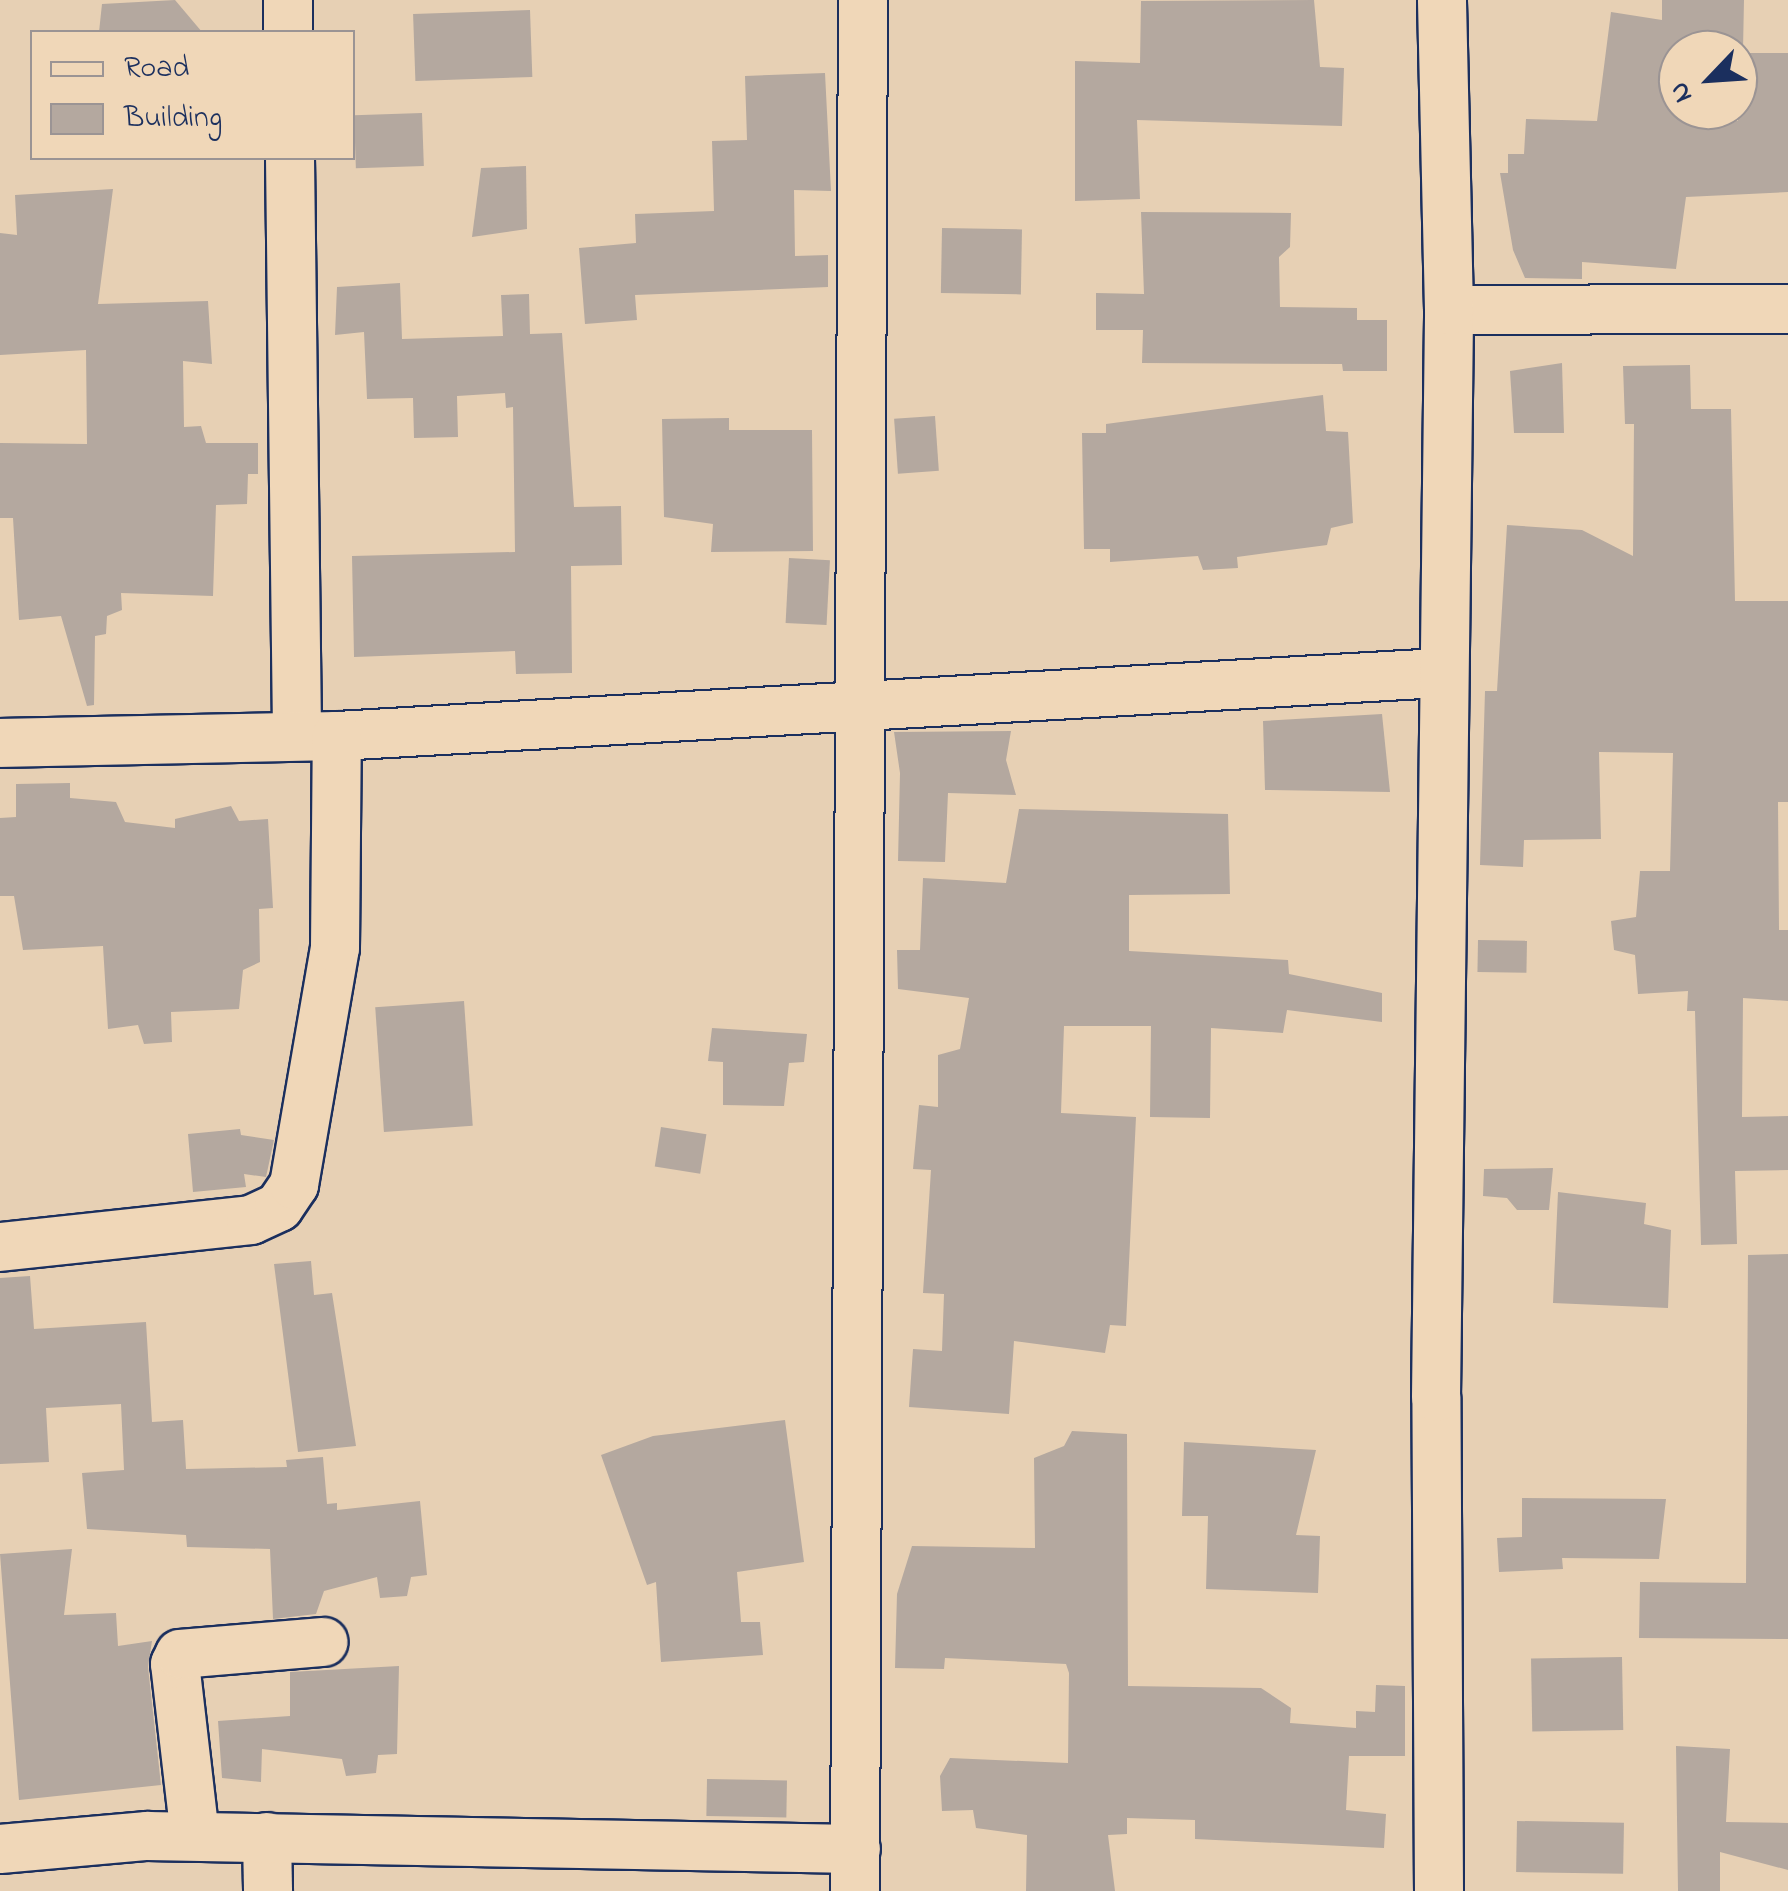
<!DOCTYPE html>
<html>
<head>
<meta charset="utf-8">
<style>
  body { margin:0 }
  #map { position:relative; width:1788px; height:1891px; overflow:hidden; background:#e7d0b4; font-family:"Indie Flower",sans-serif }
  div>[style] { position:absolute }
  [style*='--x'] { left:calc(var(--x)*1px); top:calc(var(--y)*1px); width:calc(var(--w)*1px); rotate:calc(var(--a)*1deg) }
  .building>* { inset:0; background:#b4a89f; transform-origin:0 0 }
  .roads { filter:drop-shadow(2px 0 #1b2f5e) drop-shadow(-2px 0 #1b2f5e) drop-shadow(0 2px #1b2f5e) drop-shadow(0 -2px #1b2f5e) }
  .minor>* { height:48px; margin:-24px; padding:0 24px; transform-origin:24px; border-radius:24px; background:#f0d7b8 }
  span { translate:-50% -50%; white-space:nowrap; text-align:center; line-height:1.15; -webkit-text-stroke:10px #f0d7b8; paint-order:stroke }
  .legend { position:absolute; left:30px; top:30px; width:325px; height:130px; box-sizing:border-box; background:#f0d7b8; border:2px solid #9b9494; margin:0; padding:12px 18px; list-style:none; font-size:30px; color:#1b2f5e }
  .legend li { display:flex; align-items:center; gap:20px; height:50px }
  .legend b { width:50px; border:2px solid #9b9494 }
  .north { position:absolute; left:1658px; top:30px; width:100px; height:100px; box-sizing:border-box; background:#f0d7b8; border:2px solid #9b9494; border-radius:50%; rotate:245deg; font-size:28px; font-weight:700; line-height:40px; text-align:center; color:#1b2f5e }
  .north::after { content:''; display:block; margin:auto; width:35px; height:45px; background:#1b2f5e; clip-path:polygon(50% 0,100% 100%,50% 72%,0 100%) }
</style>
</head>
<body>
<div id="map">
  <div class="building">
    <i style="clip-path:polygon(175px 0,202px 32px,99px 32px,102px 4px)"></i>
    <i style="clip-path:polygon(1314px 0,1320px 67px,1344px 68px,1342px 126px,1137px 120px,1140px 199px,1075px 201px,1075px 61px,1140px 63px,1141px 1px)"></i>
    <i style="clip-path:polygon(1662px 0,1744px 0,1743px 50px,1678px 50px,1678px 116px,1738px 121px,1738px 53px,1788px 53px,1788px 192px,1686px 197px,1676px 269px,1582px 262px,1582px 279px,1525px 278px,1513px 250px,1500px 173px,1508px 173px,1508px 154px,1524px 154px,1526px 119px,1597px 121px,1611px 12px,1662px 20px)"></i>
    <i style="left:530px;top:10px;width:67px;height:117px;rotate:88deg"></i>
    <i style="clip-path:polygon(825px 73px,831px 191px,794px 190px,795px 256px,828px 255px,828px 287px,635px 295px,637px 320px,585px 324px,579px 248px,636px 243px,635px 214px,714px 211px,712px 141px,747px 140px,745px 76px)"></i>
    <i style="left:422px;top:113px;width:53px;height:68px;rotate:88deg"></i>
    <i style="clip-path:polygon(526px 166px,527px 229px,472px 237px,481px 168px)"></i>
    <i style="clip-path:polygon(113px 189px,98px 304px,208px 301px,212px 364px,183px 361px,184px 427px,201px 426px,206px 443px,258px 443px,258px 474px,248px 474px,247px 504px,216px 505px,213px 596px,121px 593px,122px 610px,107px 616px,106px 634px,95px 636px,94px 705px,87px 706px,61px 616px,19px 620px,13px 518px,0 518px,0 443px,87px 444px,86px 350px,0 355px,0 233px,17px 235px,15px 195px)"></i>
    <i style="clip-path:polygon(1141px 212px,1291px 213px,1290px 247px,1279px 257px,1280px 307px,1357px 308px,1357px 320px,1387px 320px,1387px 371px,1343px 371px,1342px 364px,1142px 363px,1143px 330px,1096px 330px,1096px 293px,1144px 294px)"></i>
    <i style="left:942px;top:228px;width:80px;height:65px;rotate:1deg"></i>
    <i style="clip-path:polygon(400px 283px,402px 339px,503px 336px,501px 295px,529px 294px,530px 334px,562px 333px,574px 507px,621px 506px,622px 565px,571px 566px,572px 673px,516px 674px,515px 651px,354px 657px,352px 556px,515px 552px,513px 407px,506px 408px,505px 393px,457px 396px,458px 437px,414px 438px,413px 398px,367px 399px,364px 332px,335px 335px,337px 287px)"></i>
    <i style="clip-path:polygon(1562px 363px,1564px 433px,1514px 433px,1510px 371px)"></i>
    <i style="clip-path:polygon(1690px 365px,1691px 409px,1731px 409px,1735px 601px,1788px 601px,1788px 802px,1778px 802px,1779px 930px,1788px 930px,1788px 1001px,1743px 998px,1742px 1117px,1788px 1116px,1788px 1170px,1735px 1171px,1737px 1244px,1701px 1245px,1695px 1011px,1687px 1011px,1688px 991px,1638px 994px,1635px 955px,1614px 950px,1611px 921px,1636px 917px,1640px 871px,1670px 871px,1673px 753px,1599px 752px,1601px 839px,1524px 840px,1523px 867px,1480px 865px,1485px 691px,1497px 691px,1507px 525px,1582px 530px,1633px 556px,1634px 424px,1625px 424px,1623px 366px)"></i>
    <i style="clip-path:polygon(1323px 395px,1326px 431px,1348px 432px,1353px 523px,1331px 528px,1327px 545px,1237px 557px,1238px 568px,1203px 570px,1198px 556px,1110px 562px,1110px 549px,1084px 549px,1082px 433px,1106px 433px,1106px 424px)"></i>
    <i style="left:935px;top:416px;width:55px;height:41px;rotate:86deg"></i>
    <i style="clip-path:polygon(729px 418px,729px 430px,812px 430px,813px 551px,711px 552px,713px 524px,664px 517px,662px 419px)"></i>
    <i style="left:789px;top:558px;width:41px;height:65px;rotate:3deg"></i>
    <i style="clip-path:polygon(1382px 714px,1390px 792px,1265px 790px,1263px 721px)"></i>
    <i style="clip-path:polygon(1011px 731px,1006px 760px,1016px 795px,948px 793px,945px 862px,898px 861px,900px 773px,894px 732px)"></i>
    <i style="clip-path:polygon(70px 783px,70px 798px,116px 802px,125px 822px,175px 828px,175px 819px,231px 806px,239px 821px,268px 819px,273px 908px,259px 909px,260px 962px,243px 970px,239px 1009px,171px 1012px,172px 1042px,144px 1044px,138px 1025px,108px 1029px,103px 946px,23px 950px,14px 896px,0 896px,0 818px,16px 817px,16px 784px)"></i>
    <i style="clip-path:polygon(1019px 809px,1228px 814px,1230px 894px,1129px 895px,1129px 951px,1288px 960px,1289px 974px,1382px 993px,1382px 1022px,1287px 1010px,1283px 1033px,1211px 1028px,1210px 1118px,1150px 1117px,1151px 1026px,1064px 1026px,1061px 1113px,1136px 1117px,1126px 1326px,1110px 1325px,1105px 1353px,1014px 1341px,1009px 1414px,909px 1407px,913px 1349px,942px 1351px,944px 1294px,923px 1293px,931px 1170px,913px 1169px,919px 1105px,938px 1107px,938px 1055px,960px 1049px,969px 998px,898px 989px,897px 950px,920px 950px,923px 878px,1006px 883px)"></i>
    <i style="left:1478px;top:940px;width:49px;height:32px;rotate:1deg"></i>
    <i style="left:464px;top:1001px;width:125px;height:89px;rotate:86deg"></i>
    <i style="clip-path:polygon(712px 1028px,807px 1034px,804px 1062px,789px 1063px,784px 1106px,723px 1105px,723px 1062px,708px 1061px)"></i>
    <i style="left:661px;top:1127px;width:46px;height:40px;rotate:9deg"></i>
    <i style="clip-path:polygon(240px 1129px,241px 1135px,274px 1140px,266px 1177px,244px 1174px,246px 1187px,193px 1192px,188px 1134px)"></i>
    <i style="clip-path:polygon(1553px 1168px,1549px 1210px,1517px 1210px,1507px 1198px,1483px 1196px,1484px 1169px)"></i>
    <i style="clip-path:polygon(1558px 1192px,1646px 1203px,1644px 1224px,1671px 1230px,1668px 1308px,1553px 1303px)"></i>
    <i style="clip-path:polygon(1788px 1254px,1788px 1639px,1639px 1638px,1640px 1582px,1746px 1583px,1748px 1255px)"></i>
    <i style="clip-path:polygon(311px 1261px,314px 1295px,332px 1293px,356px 1446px,298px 1452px,274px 1264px)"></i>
    <i style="clip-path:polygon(30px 1276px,34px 1329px,146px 1322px,152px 1422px,183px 1420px,186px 1469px,287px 1467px,286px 1460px,323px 1457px,327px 1504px,337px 1503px,337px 1510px,420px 1501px,427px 1575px,411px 1577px,407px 1596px,380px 1598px,377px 1577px,324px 1591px,316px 1614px,273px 1619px,270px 1549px,187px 1547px,186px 1535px,87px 1529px,82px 1473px,124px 1470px,121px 1404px,46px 1408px,49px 1462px,0 1464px,0 1278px)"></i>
    <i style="clip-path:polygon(785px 1420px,804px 1562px,737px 1572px,741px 1622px,760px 1622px,763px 1655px,661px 1662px,656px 1582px,647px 1585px,601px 1455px,653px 1436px)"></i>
    <i style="clip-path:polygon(1072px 1431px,1127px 1434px,1128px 1686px,1261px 1688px,1291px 1708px,1290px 1723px,1356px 1728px,1356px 1711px,1375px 1712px,1376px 1685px,1405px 1686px,1405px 1756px,1349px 1756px,1346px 1810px,1386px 1814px,1384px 1848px,1195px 1839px,1195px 1820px,1127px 1818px,1127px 1834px,1108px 1835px,1115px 1891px,1026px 1891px,1027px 1835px,976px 1828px,973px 1810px,942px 1811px,940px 1776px,950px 1758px,1068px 1763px,1069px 1673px,1066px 1664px,945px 1658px,944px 1669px,895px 1668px,897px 1594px,912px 1546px,1035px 1548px,1034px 1458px,1064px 1446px)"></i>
    <i style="clip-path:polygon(1184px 1442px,1316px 1450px,1296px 1535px,1320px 1536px,1318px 1593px,1206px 1589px,1208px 1516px,1182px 1516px)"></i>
    <i style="clip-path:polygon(1522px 1498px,1666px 1499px,1659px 1559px,1562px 1558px,1563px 1569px,1499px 1572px,1497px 1538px,1522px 1537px)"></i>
    <i style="clip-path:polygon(72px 1549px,64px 1615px,116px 1613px,118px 1646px,152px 1641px,148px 1667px,161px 1785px,19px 1800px,0 1554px)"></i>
    <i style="left:1622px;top:1657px;width:73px;height:91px;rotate:89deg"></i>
    <i style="clip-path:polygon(399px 1666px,397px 1754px,378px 1755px,376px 1773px,346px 1776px,342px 1759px,262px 1749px,261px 1782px,222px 1778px,218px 1721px,290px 1716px,290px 1672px)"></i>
    <i style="clip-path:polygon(1676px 1746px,1730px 1749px,1726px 1822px,1788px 1823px,1788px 1870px,1720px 1852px,1720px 1891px,1678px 1891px)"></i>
    <i style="left:707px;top:1779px;width:80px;height:37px;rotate:1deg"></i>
    <i style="left:1517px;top:1821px;width:107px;height:51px;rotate:1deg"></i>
  </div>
  <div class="roads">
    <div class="minor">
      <i style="--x:288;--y:0;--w:32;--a:90"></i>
      <i style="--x:290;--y:158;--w:576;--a:89.3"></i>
      <i style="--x:1449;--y:310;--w:339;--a:-0.2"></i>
      <i style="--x:0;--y:743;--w:337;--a:-1.2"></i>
      <i style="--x:337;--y:736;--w:1106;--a:-3.27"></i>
      <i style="--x:0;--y:1247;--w:252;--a:-6.1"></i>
      <i style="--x:251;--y:1220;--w:31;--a:-25"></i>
      <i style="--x:279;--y:1207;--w:27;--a:-56"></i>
      <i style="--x:294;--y:1185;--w:241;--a:-80.2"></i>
      <i style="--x:335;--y:948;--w:212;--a:-89.5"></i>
      <i style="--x:195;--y:1836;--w:173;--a:-96.6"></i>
      <i style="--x:175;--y:1664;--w:11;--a:-63"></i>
      <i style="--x:180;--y:1654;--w:144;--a:-4.8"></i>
      <i style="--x:267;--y:1837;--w:54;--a:88.9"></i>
      <i style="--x:0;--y:1849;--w:148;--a:-5.1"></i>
      <i style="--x:147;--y:1836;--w:709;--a:1.05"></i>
      <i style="--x:855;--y:1891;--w:1891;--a:-89.76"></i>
      <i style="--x:1439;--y:1891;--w:494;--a:-90.3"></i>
      <i style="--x:1436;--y:1397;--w:1087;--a:-89.31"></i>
      <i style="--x:1449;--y:310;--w:310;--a:-91.3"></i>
    </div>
  </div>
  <ul class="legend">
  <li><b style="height:12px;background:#f0d7b8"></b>Road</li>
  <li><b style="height:28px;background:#b4a89f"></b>Building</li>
  </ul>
  <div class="north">N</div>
</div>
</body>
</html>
